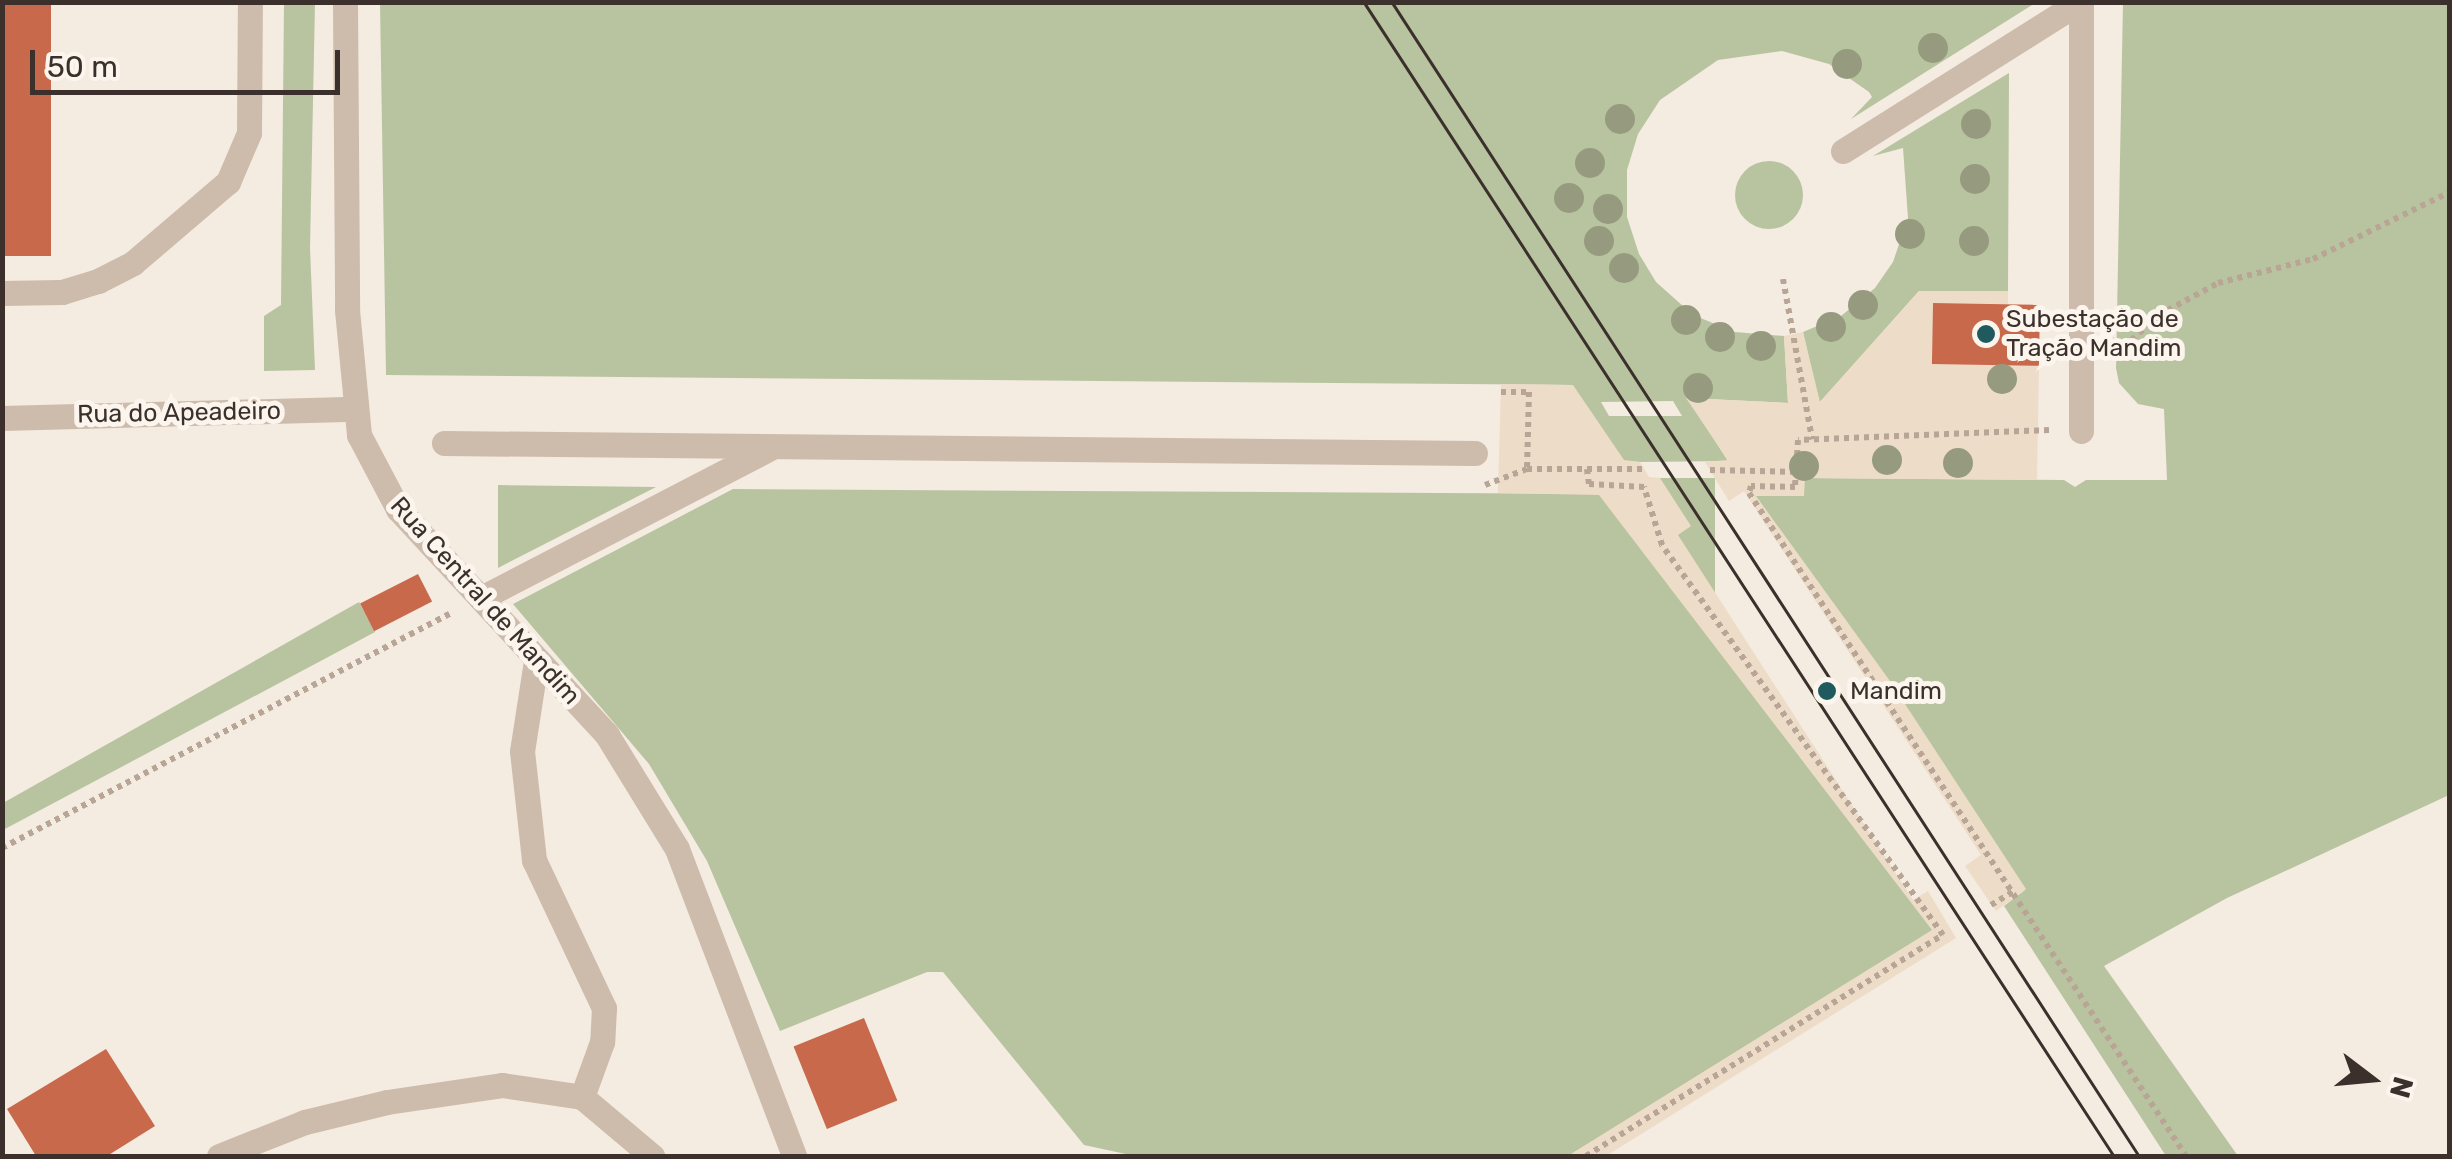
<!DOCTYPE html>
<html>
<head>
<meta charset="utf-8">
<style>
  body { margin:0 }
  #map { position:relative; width:2452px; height:1159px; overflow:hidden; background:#f4ebe1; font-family:Rubik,sans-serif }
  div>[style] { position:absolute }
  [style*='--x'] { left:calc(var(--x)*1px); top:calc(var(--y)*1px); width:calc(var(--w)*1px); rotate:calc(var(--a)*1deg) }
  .green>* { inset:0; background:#b8c4a0; transform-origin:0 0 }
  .round { border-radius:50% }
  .plaza>* { inset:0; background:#ecdcc8 }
  .building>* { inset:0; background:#c8694b; transform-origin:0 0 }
  .path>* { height:6px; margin-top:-3px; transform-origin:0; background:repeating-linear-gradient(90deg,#b9a596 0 5px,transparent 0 10px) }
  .minor>* { height:25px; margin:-12.5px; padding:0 12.5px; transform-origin:12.5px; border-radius:12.5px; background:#cdbbac }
  .tram>* { height:2.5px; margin:-1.25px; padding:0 1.25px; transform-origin:1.25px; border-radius:1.25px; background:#3b302b }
  .trees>* { width:30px; height:30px; margin:-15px; border-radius:50%; background:#969b7f }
  .dots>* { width:28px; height:28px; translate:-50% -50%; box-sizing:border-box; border:5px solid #fbf5ee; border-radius:50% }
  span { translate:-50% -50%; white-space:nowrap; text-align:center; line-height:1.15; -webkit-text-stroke:10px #fbf5ee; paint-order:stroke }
  .poi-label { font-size:25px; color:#3b302b }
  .left { translate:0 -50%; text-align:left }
  .street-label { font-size:25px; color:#3b302b }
  .frame { position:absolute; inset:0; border:5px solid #3b302b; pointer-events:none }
  .north { position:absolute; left:2322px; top:1029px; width:100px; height:100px; -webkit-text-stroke:8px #fbf5ee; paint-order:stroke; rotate:106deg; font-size:28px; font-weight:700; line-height:40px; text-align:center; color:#3b302b }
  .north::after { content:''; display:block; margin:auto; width:35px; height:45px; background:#3b302b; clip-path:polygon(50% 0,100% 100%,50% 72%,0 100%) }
  .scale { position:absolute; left:30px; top:50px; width:310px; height:45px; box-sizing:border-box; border:5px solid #3b302b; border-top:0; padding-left:12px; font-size:30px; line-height:35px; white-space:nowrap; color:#3b302b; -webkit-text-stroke:8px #fbf5ee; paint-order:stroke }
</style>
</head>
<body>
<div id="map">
  <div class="green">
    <i style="clip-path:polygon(284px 3px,315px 3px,310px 248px,315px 370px,264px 371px,264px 316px,281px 305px)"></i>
    <i style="clip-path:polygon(evenodd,380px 3px,2035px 3px,1851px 119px,1872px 97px,1869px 92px,1829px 64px,1782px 51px,1718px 60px,1660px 100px,1638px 134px,1627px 170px,1627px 217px,1639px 254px,1656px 282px,1693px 315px,1735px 332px,1784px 336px,1788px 403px,1687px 398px,1728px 461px,1640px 462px,1624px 461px,1572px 385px,386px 375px,380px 3px,1673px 401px,1682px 416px,1609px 416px,1601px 402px,1673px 401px)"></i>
    <i style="clip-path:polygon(2123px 3px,2449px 3px,2449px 795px,2227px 898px,2104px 966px,2238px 1156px,2166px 1156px,2004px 906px,2025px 890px,1755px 495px,1803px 496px,1804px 478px,2064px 480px,2075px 487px,2086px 480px,2167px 480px,2164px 409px,2138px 404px,2119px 383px,2116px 368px)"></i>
    <i style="clip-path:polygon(2009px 73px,2008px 291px,1919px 291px,1819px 403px,1803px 332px,1841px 316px,1875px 288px,1893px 262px,1908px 218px,1903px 148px,1873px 156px)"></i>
    <i class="round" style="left:1735px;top:161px;width:68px;height:68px"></i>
    <i style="left:1660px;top:478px;width:55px;height:529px"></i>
    <i style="clip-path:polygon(498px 485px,656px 487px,498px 568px)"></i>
    <i style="clip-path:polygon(733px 489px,1599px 494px,1933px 930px,1568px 1156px,1135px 1156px,1084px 1145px,943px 972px,927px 972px,780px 1031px,707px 861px,649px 764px,513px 604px)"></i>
    <i style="clip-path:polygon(359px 602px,375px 632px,3px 830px,3px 803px)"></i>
  </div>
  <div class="plaza">
    <i style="clip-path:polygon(1919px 291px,2008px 291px,2008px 304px,1933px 303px,1932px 363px,2039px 365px,2037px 480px,1805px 478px,1804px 496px,1756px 496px,1890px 681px,2026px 889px,1996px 911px,1965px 866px,1981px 855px,1744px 491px,1729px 501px,1705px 462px,1728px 460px,1686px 398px,1788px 403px,1784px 336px,1803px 332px,1820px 402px)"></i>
    <i style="clip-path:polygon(1501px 384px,1573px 385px,1624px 460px,1640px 462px,1649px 477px,1660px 478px,1691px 526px,1678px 535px,1913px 900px,1928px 891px,1956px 938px,1606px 1156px,1568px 1156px,1932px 930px,1599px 495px,1498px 493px)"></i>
  </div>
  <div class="building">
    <i style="left:2px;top:2px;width:49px;height:254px"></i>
    <i style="left:1933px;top:303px;width:107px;height:61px;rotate:1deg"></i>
    <i style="left:418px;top:574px;width:31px;height:65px;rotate:63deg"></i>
    <i style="left:864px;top:1018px;width:89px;height:76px;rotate:68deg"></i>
    <i style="clip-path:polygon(106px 1049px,155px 1126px,107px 1156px,36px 1156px,7px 1109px)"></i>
  </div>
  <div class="path">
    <i style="--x:1783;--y:279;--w:163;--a:79.7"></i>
    <i style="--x:2112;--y:340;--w:14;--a:30"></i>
    <i style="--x:2124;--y:347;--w:47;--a:-42.4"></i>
    <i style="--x:2159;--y:315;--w:67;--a:-28.5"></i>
    <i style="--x:2218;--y:283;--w:98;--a:-14.2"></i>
    <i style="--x:2313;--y:259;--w:153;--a:-26.1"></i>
    <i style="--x:1501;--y:392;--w:28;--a:0"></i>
    <i style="--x:1529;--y:392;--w:77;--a:91.5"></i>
    <i style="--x:2049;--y:430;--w:251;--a:177.7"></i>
    <i style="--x:1798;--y:440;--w:47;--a:93.7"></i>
    <i style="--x:1795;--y:487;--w:44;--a:-178.7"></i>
    <i style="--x:1751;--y:486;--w:7;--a:106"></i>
    <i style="--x:1749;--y:493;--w:794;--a:56.61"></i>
    <i style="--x:1710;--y:470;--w:86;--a:1.3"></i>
    <i style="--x:1485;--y:485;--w:45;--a:-20.9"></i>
    <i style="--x:1527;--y:469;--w:118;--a:0"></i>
    <i style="--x:2;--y:848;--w:509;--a:-27.62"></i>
    <i style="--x:1991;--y:905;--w:27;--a:-31"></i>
    <i style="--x:1586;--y:1156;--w:420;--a:-31.8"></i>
    <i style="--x:1943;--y:935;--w:481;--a:-125.8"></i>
    <i style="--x:1662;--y:545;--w:61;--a:-107.2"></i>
    <i style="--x:1644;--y:487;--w:55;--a:-176.9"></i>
    <i style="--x:1589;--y:484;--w:15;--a:-98"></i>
  </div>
  <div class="minor">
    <i style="--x:345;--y:2;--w:308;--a:89.6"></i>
    <i style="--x:347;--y:310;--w:126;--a:84.5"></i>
    <i style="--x:359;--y:435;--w:84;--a:62.2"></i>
    <i style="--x:398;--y:509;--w:308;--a:47.2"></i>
    <i style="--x:607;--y:735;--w:134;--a:58.4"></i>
    <i style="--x:677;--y:849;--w:329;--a:69.1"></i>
    <i style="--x:2081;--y:2;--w:429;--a:90"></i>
    <i style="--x:1843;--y:151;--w:280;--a:-32.2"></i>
    <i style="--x:2;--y:293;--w:60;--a:-1"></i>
    <i style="--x:62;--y:292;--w:38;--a:-17"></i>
    <i style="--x:98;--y:281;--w:39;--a:-27"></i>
    <i style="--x:133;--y:263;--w:125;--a:-40.5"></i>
    <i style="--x:228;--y:182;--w:53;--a:-66.8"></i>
    <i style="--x:249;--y:133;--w:131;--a:-89.6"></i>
    <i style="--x:2;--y:418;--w:353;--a:-1.5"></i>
    <i style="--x:444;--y:443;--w:1031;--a:0.56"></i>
    <i style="--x:481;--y:598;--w:324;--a:-27.4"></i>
    <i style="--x:536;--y:661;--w:91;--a:98.8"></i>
    <i style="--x:522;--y:751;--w:110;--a:83.7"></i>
    <i style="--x:534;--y:860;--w:164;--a:64.7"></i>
    <i style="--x:604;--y:1008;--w:34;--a:93"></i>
    <i style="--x:602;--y:1042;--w:59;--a:110"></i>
    <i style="--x:219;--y:1156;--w:92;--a:-21.6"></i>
    <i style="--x:305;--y:1122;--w:84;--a:-13.7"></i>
    <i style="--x:387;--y:1102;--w:116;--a:-8.4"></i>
    <i style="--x:502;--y:1085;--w:81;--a:8.5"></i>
    <i style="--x:582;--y:1097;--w:92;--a:40.1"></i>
  </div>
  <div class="tram">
    <i style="--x:1364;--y:2;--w:1376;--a:56.98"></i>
    <i style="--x:1392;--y:2;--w:1375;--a:57.08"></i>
  </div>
  <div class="trees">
    <i style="left:1933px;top:48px"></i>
    <i style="left:1847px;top:64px"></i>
    <i style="left:1620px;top:119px"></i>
    <i style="left:1976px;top:124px"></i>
    <i style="left:1590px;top:163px"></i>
    <i style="left:1975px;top:179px"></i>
    <i style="left:1569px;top:198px"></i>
    <i style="left:1608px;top:209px"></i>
    <i style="left:1910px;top:234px"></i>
    <i style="left:1599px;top:241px"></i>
    <i style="left:1974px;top:241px"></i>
    <i style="left:1624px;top:268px"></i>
    <i style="left:1863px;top:305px"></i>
    <i style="left:1686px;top:320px"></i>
    <i style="left:1831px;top:327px"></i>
    <i style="left:1720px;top:337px"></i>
    <i style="left:1761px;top:346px"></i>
    <i style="left:2002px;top:379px"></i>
    <i style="left:1698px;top:388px"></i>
    <i style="left:1887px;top:460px"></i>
    <i style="left:1958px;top:463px"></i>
    <i style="left:1804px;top:466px"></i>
  </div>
  <div class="dots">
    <i style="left:1986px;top:334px;background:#1f5a5e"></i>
    <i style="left:1827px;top:691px;background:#1f5a5e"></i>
  </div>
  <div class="poi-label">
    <span class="left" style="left:2006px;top:334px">Subestação de<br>Tração Mandim</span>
    <span class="left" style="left:1850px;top:691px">Mandim</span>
  </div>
  <div class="street-label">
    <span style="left:179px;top:413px;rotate:-1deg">Rua do Apeadeiro</span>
    <span style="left:485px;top:601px;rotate:48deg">Rua Central de Mandim</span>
  </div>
  <div class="frame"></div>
  <div class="north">N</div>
  <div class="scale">50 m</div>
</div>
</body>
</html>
